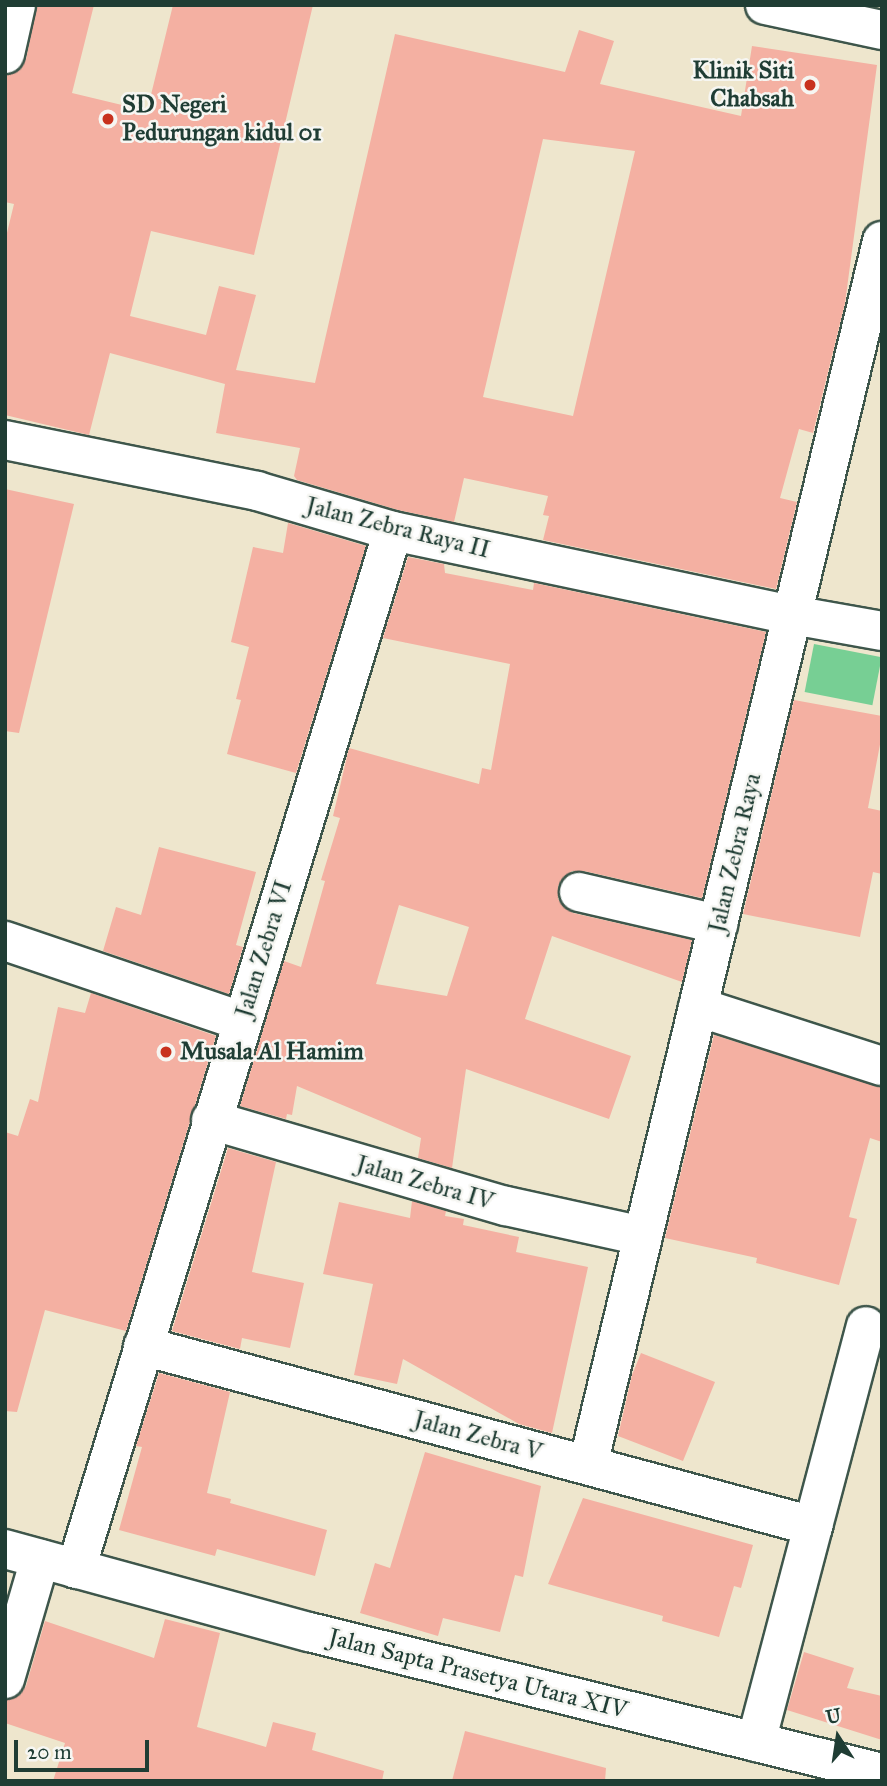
<!DOCTYPE html>
<html>
<head>
<meta charset="utf-8">
<style>
  body { margin:0 }
  #map { position:relative; width:887px; height:1786px; overflow:hidden; background:#eee6cd; font-family:"IM FELL Great Primer",serif }
  div>[style] { position:absolute }
  [style*='--x'] { left:calc(var(--x)*1px); top:calc(var(--y)*1px); width:calc(var(--w)*1px); rotate:calc(var(--a)*1deg) }
  .green>* { inset:0; background:#77cf94; transform-origin:0 0 }
  .building>* { inset:0; background:#f4b0a2 }
  .roads { filter:drop-shadow(2px 0 #3e564b) drop-shadow(-2px 0 #3e564b) drop-shadow(0 2px #3e564b) drop-shadow(0 -2px #3e564b) }
  .minor>* { height:38px; margin:-19px; padding:0 19px; transform-origin:19px; border-radius:19px; background:#fff }
  .dots>* { width:19px; height:19px; translate:-50% -50%; box-sizing:border-box; border:4px solid #f6f6f2; border-radius:50% }
  span { translate:-50% -50%; white-space:nowrap; text-align:center; line-height:1.15; -webkit-text-stroke:5px #f6f6f2; paint-order:stroke }
  .poi-label { font-size:24px; color:#1f3d34; font-weight:700 }
  .right { translate:-100% -50%; text-align:right }
  .left { translate:0 -50%; text-align:left }
  .street-label { font-size:24px; color:#1f3d34 }
  .frame { position:absolute; inset:0; border:7px solid #1f3d34; pointer-events:none }
  .north { position:absolute; left:803px; top:1702px; width:70px; height:70px; -webkit-text-stroke:5px #f6f6f2; paint-order:stroke; rotate:348deg; font-size:19px; font-weight:700; line-height:28px; text-align:center; color:#1f3d34 }
  .north::after { content:''; display:block; margin:auto; width:24px; height:32px; background:#1f3d34; clip-path:polygon(50% 0,100% 100%,50% 72%,0 100%) }
  .scale { position:absolute; left:14px; top:1740px; width:135px; height:32px; box-sizing:border-box; border:4px solid #1f3d34; border-top:0; padding-left:9px; font-size:21px; line-height:24px; white-space:nowrap; color:#1f3d34; -webkit-text-stroke:5px #f6f6f2; paint-order:stroke }
</style>
</head>
<body>
<div id="map">
  <div class="green">
    <i style="left:814px;top:644px;width:69px;height:49px;rotate:11deg"></i>
  </div>
  <div class="building">
    <i style="clip-path:polygon(evenodd,37px 5px,94px 5px,72px 93px,147px 111px,173px 5px,313px 5px,254px 255px,151px 231px,130px 316px,206px 335px,219px 286px,256px 295px,236px 370px,315px 383px,395px 34px,565px 72px,579px 30px,614px 41px,600px 84px,741px 116px,752px 46px,877px 65px,845px 303px,813px 433px,799px 429px,780px 498px,797px 502px,776px 589px,543px 540px,549px 516px,543px 515px,548px 496px,464px 478px,454px 522px,398px 510px,297px 480px,294px 476px,300px 448px,216px 433px,225px 384px,110px 353px,89px 435px,5px 415px,5px 241px,14px 204px,5px 202px,5px 75px,21px 69px,26px 59px,37px 5px,543px 139px,635px 151px,573px 416px,483px 397px,543px 139px)"></i>
    <i style="clip-path:polygon(5px 489px,74px 504px,19px 733px,5px 731px)"></i>
    <i style="clip-path:polygon(288px 523px,366px 546px,296px 773px,227px 754px,241px 700px,236px 699px,249px 647px,231px 642px,253px 547px,283px 553px)"></i>
    <i style="clip-path:polygon(evenodd,408px 557px,444px 564px,445px 573px,533px 590px,534px 583px,766px 632px,702px 898px,584px 871px,572px 871px,563px 878px,558px 886px,558px 899px,564px 907px,573px 913px,692px 940px,682px 982px,552px 936px,525px 1019px,631px 1056px,609px 1119px,466px 1069px,452px 1168px,418px 1158px,421px 1138px,297px 1086px,292px 1115px,287px 1114px,286px 1119px,240px 1106px,284px 961px,301px 967px,325px 881px,321px 880px,340px 818px,333px 816px,349px 748px,479px 784px,482px 768px,491px 770px,510px 664px,383px 638px,408px 557px,399px 905px,469px 927px,447px 996px,376px 984px,399px 905px)"></i>
    <i style="clip-path:polygon(794px 700px,882px 716px,882px 734px,868px 808px,882px 811px,882px 874px,873px 872px,860px 937px,743px 914px)"></i>
    <i style="clip-path:polygon(159px 847px,256px 872px,236px 945px,243px 947px,229px 994px,103px 951px,116px 907px,141px 915px)"></i>
    <i style="clip-path:polygon(91px 993px,216px 1036px,126px 1331px,45px 1310px,17px 1412px,5px 1411px,5px 1132px,18px 1136px,30px 1099px,38px 1102px,58px 1007px,85px 1013px)"></i>
    <i style="clip-path:polygon(714px 1035px,882px 1087px,882px 1142px,870px 1138px,849px 1217px,857px 1219px,839px 1285px,756px 1263px,757px 1258px,665px 1238px)"></i>
    <i style="clip-path:polygon(228px 1148px,276px 1162px,252px 1272px,304px 1283px,290px 1348px,242px 1338px,240px 1349px,172px 1331px)"></i>
    <i style="clip-path:polygon(412px 1201px,446px 1211px,445px 1216px,464px 1219px,463px 1225px,519px 1237px,516px 1252px,588px 1267px,552px 1433px,519px 1424px,403px 1359px,397px 1384px,354px 1375px,373px 1284px,323px 1274px,339px 1202px,410px 1218px)"></i>
    <i style="clip-path:polygon(641px 1353px,715px 1382px,683px 1461px,618px 1436px,632px 1375px)"></i>
    <i style="clip-path:polygon(159px 1373px,230px 1392px,207px 1493px,231px 1499px,230px 1503px,327px 1530px,315px 1576px,217px 1549px,215px 1556px,119px 1530px,142px 1447px,136px 1446px)"></i>
    <i style="clip-path:polygon(425px 1452px,541px 1486px,523px 1577px,515px 1575px,500px 1632px,443px 1618px,438px 1636px,360px 1613px,375px 1563px,390px 1568px)"></i>
    <i style="clip-path:polygon(583px 1498px,753px 1545px,741px 1588px,734px 1586px,719px 1637px,662px 1621px,663px 1616px,548px 1584px)"></i>
    <i style="clip-path:polygon(165px 1619px,220px 1633px,197px 1727px,266px 1747px,273px 1722px,316px 1733px,312px 1750px,384px 1771px,382px 1781px,53px 1781px,65px 1743px,5px 1723px,5px 1700px,20px 1695px,26px 1686px,45px 1621px,154px 1658px)"></i>
    <i style="clip-path:polygon(804px 1652px,854px 1668px,847px 1688px,882px 1696px,882px 1740px,787px 1710px)"></i>
    <i style="clip-path:polygon(465px 1731px,606px 1768px,605px 1781px,452px 1781px)"></i>
  </div>
  <div class="roads">
    <div class="minor">
      <i style="--x:765;--y:5;--w:120;--a:12.1"></i>
      <i style="--x:5;--y:54;--w:50;--a:-77.3"></i>
      <i style="--x:5;--y:440;--w:257;--a:11.4"></i>
      <i style="--x:257;--y:491;--w:142;--a:16.4"></i>
      <i style="--x:393;--y:531;--w:408;--a:11.9"></i>
      <i style="--x:792;--y:615;--w:91;--a:10.1"></i>
      <i style="--x:579;--y:892;--w:143;--a:13"></i>
      <i style="--x:5;--y:941;--w:249;--a:18.7"></i>
      <i style="--x:698;--y:1007;--w:193;--a:17.8"></i>
      <i style="--x:211;--y:1120;--w:307;--a:16.3"></i>
      <i style="--x:506;--y:1206;--w:140;--a:12.4"></i>
      <i style="--x:143;--y:1346;--w:694;--a:15.04"></i>
      <i style="--x:588;--y:1465;--w:1259;--a:-76.49"></i>
      <i style="--x:5;--y:1549;--w:315;--a:15.3"></i>
      <i style="--x:309;--y:1632;--w:590;--a:13.82"></i>
      <i style="--x:76;--y:1569;--w:1085;--a:-73.02"></i>
      <i style="--x:5;--y:1679;--w:125;--a:-73.7"></i>
      <i style="--x:756;--y:1742;--w:430;--a:-75.2"></i>
    </div>
  </div>
  <div class="dots">
    <i style="left:810px;top:85px;background:#c8321e"></i>
    <i style="left:108px;top:119px;background:#c8321e"></i>
    <i style="left:166px;top:1052px;background:#c8321e"></i>
  </div>
  <div class="poi-label">
    <span class="right" style="left:794px;top:85px">Klinik Siti<br>Chabsah</span>
    <span class="left" style="left:122px;top:119px">SD Negeri<br>Pedurungan kidul 01</span>
    <span class="left" style="left:180px;top:1052px">Musala Al Hamim</span>
  </div>
  <div class="street-label">
    <span style="left:398px;top:528px;rotate:14deg">Jalan Zebra Raya II</span>
    <span style="left:735px;top:853px;rotate:-77deg">Jalan Zebra Raya</span>
    <span style="left:264px;top:949px;rotate:-73deg">Jalan Zebra VI</span>
    <span style="left:425px;top:1183px;rotate:16deg">Jalan Zebra IV</span>
    <span style="left:478px;top:1436px;rotate:15deg">Jalan Zebra V</span>
    <span style="left:478px;top:1674px;rotate:14deg">Jalan Sapta Prasetya Utara XIV</span>
  </div>
  <div class="frame"></div>
  <div class="north">U</div>
  <div class="scale">20 m</div>
</div>
</body>
</html>
